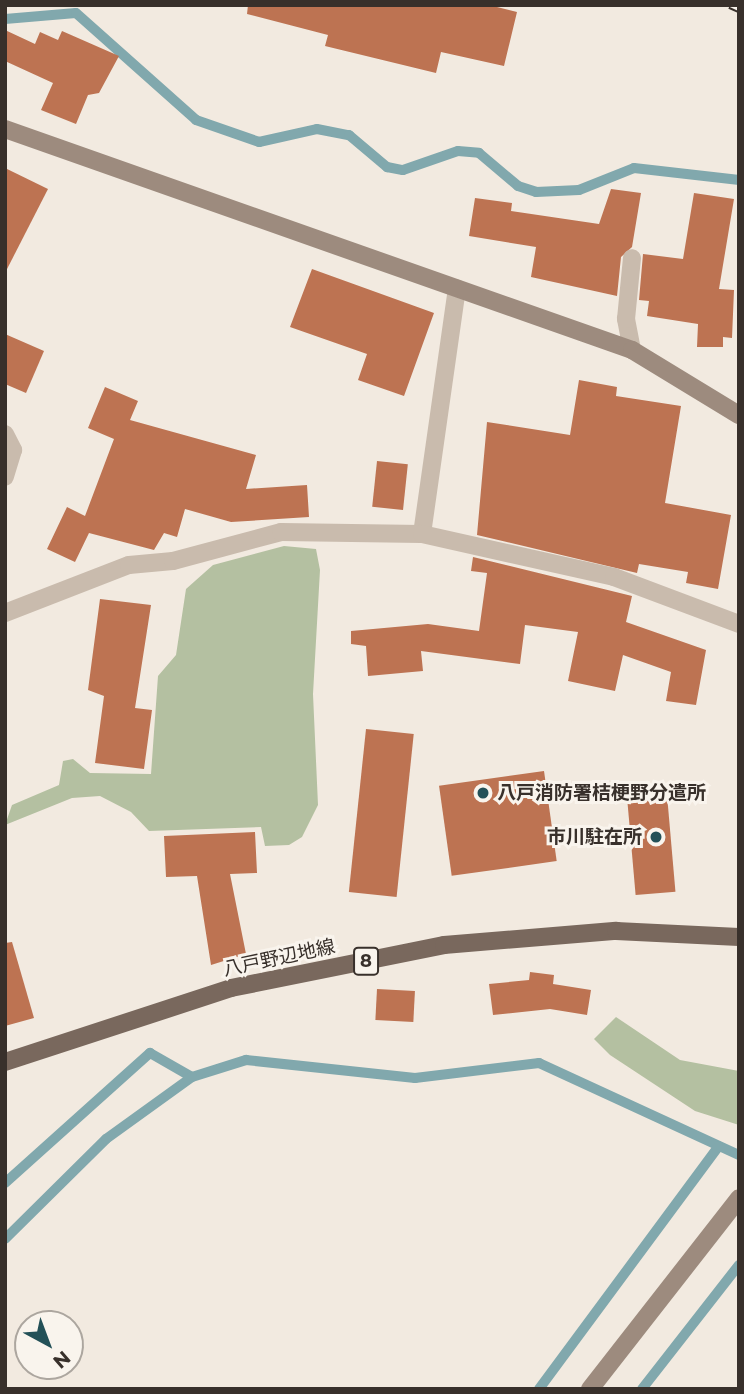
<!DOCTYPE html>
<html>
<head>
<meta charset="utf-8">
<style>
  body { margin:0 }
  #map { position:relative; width:744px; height:1394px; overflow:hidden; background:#f2eae0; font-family:Montserrat,"Noto Sans JP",sans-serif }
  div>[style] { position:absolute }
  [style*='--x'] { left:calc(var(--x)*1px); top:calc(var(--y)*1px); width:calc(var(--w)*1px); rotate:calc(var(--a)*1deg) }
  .green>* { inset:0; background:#b4c0a1 }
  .stream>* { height:10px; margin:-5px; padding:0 5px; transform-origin:5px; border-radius:5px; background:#81a8ad }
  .building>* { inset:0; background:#bd7352; transform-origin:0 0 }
  .street>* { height:18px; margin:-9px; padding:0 9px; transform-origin:9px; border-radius:9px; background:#c9bbad }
  .secondary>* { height:18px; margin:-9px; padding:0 9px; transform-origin:9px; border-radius:9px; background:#9d8b7e }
  .primary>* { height:18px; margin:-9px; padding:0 9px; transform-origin:9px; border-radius:9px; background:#79685d }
  .rail>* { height:8px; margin-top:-4px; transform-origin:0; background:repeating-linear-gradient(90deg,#f9f4ed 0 16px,#38302b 0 32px); box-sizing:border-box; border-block:2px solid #38302b }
  .dots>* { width:19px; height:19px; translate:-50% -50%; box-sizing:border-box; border:4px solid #f9f4ed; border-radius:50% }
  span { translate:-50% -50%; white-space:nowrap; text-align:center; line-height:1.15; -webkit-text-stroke:6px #f9f4ed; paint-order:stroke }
  .shield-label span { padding:2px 5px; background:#f9f4ed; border:2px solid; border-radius:5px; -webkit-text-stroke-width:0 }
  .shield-label { font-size:18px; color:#38302b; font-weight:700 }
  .poi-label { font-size:19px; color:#38302b; font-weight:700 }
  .left { translate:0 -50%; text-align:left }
  .right { translate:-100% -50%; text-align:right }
  .street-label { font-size:19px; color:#38302b }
  .frame { position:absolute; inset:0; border:7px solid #38302b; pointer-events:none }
  .north { position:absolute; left:14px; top:1310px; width:70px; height:70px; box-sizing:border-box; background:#f9f4ed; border:2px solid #aca69f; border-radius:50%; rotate:139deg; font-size:19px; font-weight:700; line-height:28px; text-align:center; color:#38302b }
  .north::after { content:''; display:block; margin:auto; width:24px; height:32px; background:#235057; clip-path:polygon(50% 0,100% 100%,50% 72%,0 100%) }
</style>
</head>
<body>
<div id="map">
  <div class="green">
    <i style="clip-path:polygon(284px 546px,316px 549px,320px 570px,313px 694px,318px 805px,302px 837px,289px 845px,265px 846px,261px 827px,149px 831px,131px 812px,100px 796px,72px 798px,5px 825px,12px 805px,59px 785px,63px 761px,73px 759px,90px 773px,151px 774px,158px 676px,176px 655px,186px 589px,213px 565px)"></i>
    <i style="clip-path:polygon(616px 1017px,680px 1060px,739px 1071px,739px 1125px,695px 1111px,610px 1055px,594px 1039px)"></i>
  </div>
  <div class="stream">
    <i style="--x:5;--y:19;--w:71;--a:-4.8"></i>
    <i style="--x:76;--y:13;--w:161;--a:41.7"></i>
    <i style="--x:196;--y:120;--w:67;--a:19.2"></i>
    <i style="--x:259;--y:142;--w:59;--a:-12.6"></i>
    <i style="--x:317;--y:129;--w:33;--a:11"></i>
    <i style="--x:349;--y:135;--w:50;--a:40.1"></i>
    <i style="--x:387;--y:167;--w:16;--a:11"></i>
    <i style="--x:403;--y:170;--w:58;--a:-19.1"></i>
    <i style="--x:458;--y:151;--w:21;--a:5"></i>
    <i style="--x:479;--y:153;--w:51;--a:40.2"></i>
    <i style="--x:518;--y:186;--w:19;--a:18"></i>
    <i style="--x:536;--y:192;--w:43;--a:-2.7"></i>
    <i style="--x:579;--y:190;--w:59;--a:-21.8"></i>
    <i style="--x:634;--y:168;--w:106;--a:6.5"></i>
    <i style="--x:5;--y:1183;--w:195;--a:-41.9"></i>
    <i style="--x:150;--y:1053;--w:48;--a:29.7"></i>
    <i style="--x:192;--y:1077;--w:57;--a:-17.5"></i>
    <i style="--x:246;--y:1060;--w:170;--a:6.1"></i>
    <i style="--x:415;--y:1078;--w:125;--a:-6.9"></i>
    <i style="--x:539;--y:1063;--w:220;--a:24.7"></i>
    <i style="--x:5;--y:1239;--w:142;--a:-44.7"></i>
    <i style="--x:106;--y:1139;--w:106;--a:-35.8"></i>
    <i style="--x:539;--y:1389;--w:302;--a:-53.5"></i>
    <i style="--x:642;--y:1389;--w:157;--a:-52"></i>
  </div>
  <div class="building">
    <i style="clip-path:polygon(248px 5px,489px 5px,517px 12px,504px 66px,441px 52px,436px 73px,325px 46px,328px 35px,247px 14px)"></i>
    <i style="clip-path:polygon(5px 30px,35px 44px,40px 32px,58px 40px,62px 31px,119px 56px,99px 93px,88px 95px,76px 124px,41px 110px,53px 83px,5px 61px)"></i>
    <i style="clip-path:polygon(5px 168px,48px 189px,5px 273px)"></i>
    <i style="clip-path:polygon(611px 189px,641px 193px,632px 247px,621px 257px,617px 296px,531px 277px,536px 247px,469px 236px,475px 198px,512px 203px,511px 211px,599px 224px)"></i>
    <i style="clip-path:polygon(694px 193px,734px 199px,719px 289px,734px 290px,732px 338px,723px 337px,723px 347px,697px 347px,698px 324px,647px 316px,649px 301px,639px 300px,643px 254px,683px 259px)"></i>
    <i style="clip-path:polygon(312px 269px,434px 313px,404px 396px,358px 380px,367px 354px,290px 327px)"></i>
    <i style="clip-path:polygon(5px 334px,44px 351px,26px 393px,5px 384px)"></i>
    <i style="clip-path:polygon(579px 380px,617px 387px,616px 396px,681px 406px,665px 503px,731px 515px,718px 589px,686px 583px,688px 572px,639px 564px,637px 573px,477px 535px,487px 422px,570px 435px)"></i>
    <i style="clip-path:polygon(105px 387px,138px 401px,130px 420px,256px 455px,246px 489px,307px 485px,309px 517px,231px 522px,185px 509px,177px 537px,164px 533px,154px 550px,89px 533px,75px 562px,47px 549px,67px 507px,85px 516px,114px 439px,88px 428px)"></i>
    <i style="left:377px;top:461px;width:31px;height:46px;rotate:6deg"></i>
    <i style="clip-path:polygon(473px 557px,632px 596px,626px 622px,706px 650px,696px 705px,666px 701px,671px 672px,623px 655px,615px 691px,568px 681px,578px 632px,525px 625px,520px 664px,421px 651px,423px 671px,368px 676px,366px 646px,351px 644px,351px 631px,428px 624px,479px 631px,487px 573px,471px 571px)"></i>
    <i style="clip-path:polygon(100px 599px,151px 605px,135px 708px,152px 710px,144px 769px,95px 763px,104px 696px,88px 690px)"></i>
    <i style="left:366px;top:729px;width:48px;height:164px;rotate:6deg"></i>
    <i style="left:544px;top:771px;width:91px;height:106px;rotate:82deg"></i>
    <i style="left:667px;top:795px;width:97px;height:40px;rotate:85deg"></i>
    <i style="clip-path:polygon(255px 832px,257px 873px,230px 874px,246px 954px,211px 965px,197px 876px,166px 877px,164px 836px)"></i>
    <i style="clip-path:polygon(12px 942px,34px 1018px,5px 1026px,5px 943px)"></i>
    <i style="clip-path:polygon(530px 972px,554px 975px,553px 984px,591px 990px,587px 1015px,550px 1009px,493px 1015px,489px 984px,529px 980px)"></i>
    <i style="left:377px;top:989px;width:38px;height:31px;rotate:3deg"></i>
  </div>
  <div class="street">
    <i style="--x:632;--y:350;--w:32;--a:-101"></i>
    <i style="--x:626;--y:319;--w:61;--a:-84.4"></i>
    <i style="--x:5;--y:434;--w:18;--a:63"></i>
    <i style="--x:13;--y:450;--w:28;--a:107"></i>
    <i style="--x:422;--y:534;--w:248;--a:-81.9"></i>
    <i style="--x:5;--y:613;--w:133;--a:-21.2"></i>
    <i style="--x:129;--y:565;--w:44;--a:-5.2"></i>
    <i style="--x:173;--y:561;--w:112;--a:-15"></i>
    <i style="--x:281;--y:532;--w:141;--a:0.8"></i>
    <i style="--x:422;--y:534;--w:197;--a:12.6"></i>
    <i style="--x:614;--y:577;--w:134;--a:20.6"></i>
  </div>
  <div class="secondary">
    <i style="--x:5;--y:129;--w:665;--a:19.42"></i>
    <i style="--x:632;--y:350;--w:125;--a:31.3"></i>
    <i style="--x:590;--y:1389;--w:242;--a:-52"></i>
  </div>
  <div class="primary">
    <i style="--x:5;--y:1062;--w:238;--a:-18.1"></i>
    <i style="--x:231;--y:988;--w:217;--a:-11.4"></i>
    <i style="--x:444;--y:945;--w:173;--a:-4.7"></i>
    <i style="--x:616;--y:931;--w:123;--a:2.8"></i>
  </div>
  <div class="rail">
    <i style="--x:730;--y:5;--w:10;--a:24"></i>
  </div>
  <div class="dots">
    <i style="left:483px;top:793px;background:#235057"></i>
    <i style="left:656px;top:837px;background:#235057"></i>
  </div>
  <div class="shield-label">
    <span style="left:366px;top:961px">8</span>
  </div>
  <div class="poi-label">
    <span class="left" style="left:497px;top:793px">八戸消防署桔梗野分遣所</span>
    <span class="right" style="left:642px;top:837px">市川駐在所</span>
  </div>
  <div class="street-label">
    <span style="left:279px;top:958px;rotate:-12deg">八戸野辺地線</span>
  </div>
  <div class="frame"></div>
  <div class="north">N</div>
</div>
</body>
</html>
